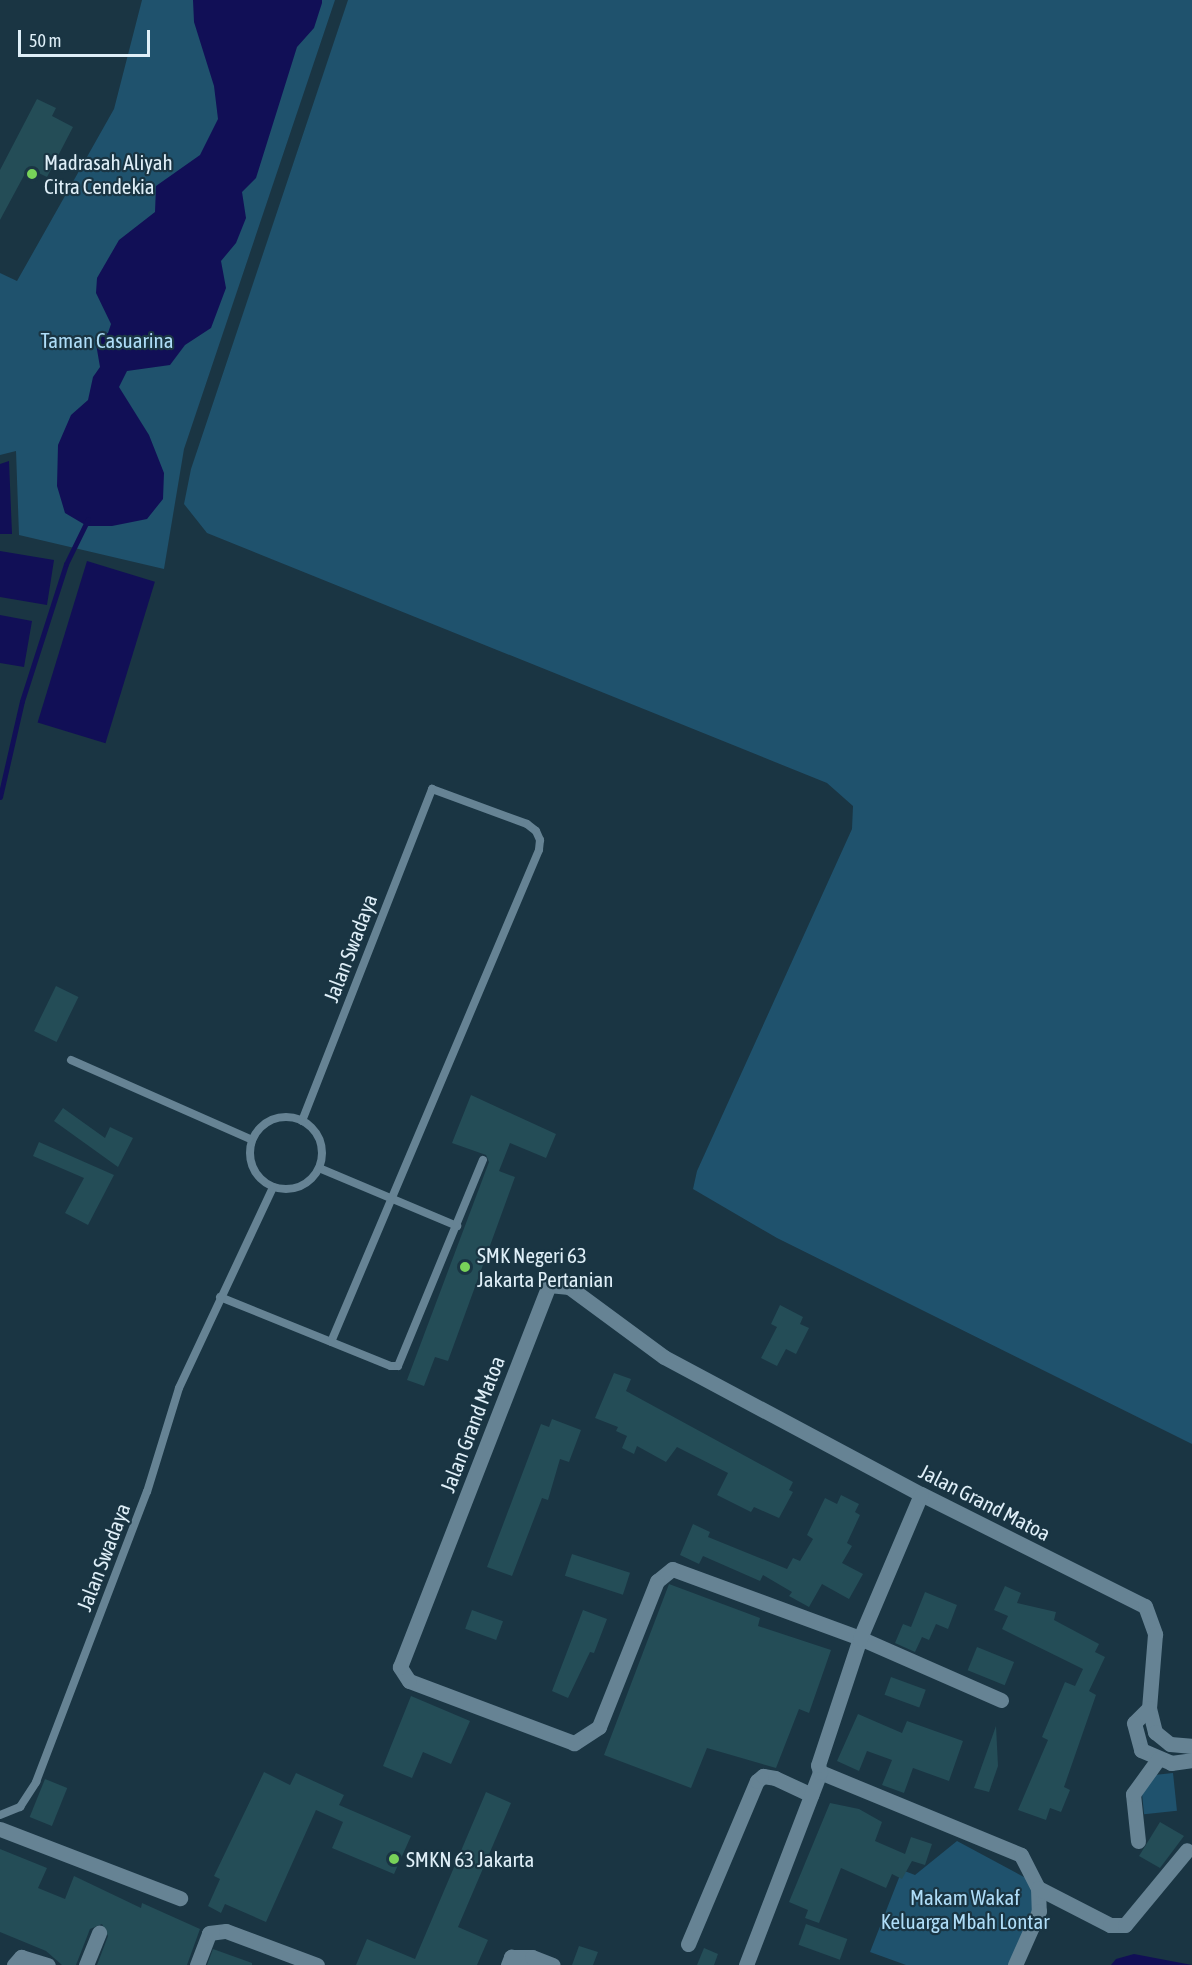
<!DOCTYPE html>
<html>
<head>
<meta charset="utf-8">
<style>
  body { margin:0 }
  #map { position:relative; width:1192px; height:1965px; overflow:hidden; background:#1a3543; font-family:"Asap Condensed",sans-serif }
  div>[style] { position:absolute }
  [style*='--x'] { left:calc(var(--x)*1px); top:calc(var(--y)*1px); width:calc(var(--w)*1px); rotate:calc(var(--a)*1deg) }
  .green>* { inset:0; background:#1f526d; transform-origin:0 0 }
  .water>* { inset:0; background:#110f56; transform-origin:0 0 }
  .stream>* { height:5px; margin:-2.5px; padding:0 2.5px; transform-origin:2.5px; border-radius:2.5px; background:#110f56 }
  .building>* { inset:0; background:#244d57; transform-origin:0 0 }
  .lane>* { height:8px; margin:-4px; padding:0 4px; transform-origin:4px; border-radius:4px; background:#668394 }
  .lane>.ring { margin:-4px; padding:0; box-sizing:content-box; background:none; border:8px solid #668394; border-radius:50% }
  .street>* { height:15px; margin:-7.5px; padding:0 7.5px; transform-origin:7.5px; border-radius:7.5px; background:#668394 }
  .dots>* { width:16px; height:16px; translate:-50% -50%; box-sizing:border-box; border:3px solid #1a3543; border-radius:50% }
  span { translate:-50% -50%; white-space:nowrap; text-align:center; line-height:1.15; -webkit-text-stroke:4.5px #1a3543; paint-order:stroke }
  .poi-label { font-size:21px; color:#dfeff8 }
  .left { translate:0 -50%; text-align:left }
  .park-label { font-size:21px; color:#afddf8 }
  .street-label { font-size:21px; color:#dfeff8 }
  .scale { position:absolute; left:18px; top:30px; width:132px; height:27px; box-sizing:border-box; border:3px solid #dfeff8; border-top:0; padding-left:8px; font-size:18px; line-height:21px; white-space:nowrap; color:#dfeff8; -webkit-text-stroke:4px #1a3543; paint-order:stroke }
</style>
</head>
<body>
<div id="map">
  <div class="green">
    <i style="clip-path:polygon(142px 0,335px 0,184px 449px,164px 569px,19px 535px,16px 451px,0 455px,0 273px,17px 281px,114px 109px)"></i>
    <i style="clip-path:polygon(348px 0,1192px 0,1192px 1444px,777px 1238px,693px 1189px,697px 1171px,852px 829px,853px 806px,827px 783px,207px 533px,184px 504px,191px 469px)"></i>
    <i style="left:1173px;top:1773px;width:38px;height:33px;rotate:84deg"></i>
    <i style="clip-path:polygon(957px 1841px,1048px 1890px,1018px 1965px,906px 1965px,870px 1952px,902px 1870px,915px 1875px)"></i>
  </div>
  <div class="water">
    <i style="clip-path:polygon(193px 0,322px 0,322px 3px,314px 28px,297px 47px,256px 178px,242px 192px,246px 218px,236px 243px,221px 261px,226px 288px,211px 328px,185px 345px,170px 365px,127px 371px,119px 387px,149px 435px,164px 473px,163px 499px,147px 519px,112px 526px,87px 526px,65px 513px,57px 486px,58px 445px,71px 415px,88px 400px,93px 377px,100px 367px,95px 338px,108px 333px,111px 324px,96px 293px,97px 278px,119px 240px,155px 212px,156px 186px,200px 155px,218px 119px,214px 86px,194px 22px)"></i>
    <i style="clip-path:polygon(9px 461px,12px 534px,0 534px,0 464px)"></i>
    <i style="clip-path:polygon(0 551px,54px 560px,47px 605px,0 597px)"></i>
    <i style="left:87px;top:561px;width:71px;height:169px;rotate:17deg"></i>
    <i style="clip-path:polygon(0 615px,32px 621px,24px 667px,0 663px)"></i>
    <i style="clip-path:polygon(1134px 1954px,1192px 1965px,1111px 1965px,1116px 1959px)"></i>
  </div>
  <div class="stream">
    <i style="--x:0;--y:797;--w:98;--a:-77.1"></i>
    <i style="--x:22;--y:701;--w:144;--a:-72.2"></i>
    <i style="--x:66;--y:564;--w:50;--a:-63.9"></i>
  </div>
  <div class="building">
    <i style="clip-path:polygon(37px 99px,56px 108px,52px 116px,73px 127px,47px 177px,28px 168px,0 220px,0 170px)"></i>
    <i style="left:56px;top:986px;width:25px;height:50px;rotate:26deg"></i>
    <i style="clip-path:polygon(471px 1095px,556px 1134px,546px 1158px,510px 1143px,499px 1171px,515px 1177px,448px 1361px,435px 1357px,424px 1386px,407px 1380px,489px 1162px,486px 1155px,452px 1143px)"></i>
    <i style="clip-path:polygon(63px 1108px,105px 1138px,110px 1127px,133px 1138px,118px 1167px,54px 1121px)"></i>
    <i style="clip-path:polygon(39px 1142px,114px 1175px,88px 1225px,65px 1213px,84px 1178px,33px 1156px)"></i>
    <i style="clip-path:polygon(780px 1305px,803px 1317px,800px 1324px,809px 1328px,796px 1354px,786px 1349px,777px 1366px,761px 1358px,777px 1327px,771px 1324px)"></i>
    <i style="clip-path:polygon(614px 1373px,631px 1379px,626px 1391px,793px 1482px,789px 1490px,793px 1492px,779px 1518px,754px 1507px,751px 1512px,717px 1495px,728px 1473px,677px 1447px,666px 1462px,637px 1446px,634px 1454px,622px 1448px,627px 1436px,616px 1431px,618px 1427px,595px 1418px)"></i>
    <i style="clip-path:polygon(552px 1419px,581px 1430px,569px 1462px,560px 1459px,548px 1500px,542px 1498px,512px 1576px,487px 1567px,541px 1424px,549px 1427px)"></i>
    <i style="clip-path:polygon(841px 1495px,859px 1504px,855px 1512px,860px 1515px,847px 1543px,852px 1546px,842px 1563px,863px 1574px,849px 1599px,822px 1584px,809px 1607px,789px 1596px,792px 1592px,763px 1575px,760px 1581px,703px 1556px,699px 1564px,680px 1555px,693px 1524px,710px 1532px,708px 1537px,787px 1569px,793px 1558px,800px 1561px,813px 1539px,807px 1535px,825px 1498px,837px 1504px)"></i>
    <i style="left:572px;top:1554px;width:61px;height:23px;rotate:18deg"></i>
    <i style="clip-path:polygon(669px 1584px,760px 1618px,758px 1626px,831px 1650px,809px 1713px,799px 1709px,776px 1768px,707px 1748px,691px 1788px,604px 1755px)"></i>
    <i style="clip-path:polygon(1005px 1586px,1021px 1593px,1017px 1603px,1056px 1612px,1054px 1620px,1099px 1644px,1095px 1652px,1105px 1657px,1089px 1691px,1096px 1695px,1064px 1787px,1070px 1790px,1061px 1812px,1050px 1808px,1046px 1820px,1018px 1810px,1048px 1740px,1042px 1737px,1065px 1682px,1075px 1686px,1083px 1669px,1002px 1629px,1008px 1616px,994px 1610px)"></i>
    <i style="clip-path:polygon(925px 1592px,957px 1605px,948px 1629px,936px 1624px,929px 1640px,922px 1637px,915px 1652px,895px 1643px,903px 1624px,911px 1627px)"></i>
    <i style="left:472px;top:1610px;width:33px;height:20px;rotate:20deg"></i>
    <i style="clip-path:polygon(583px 1610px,607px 1619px,594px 1653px,590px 1652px,568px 1698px,552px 1691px)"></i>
    <i style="left:977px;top:1647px;width:40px;height:25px;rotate:22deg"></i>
    <i style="left:891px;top:1677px;width:37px;height:19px;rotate:20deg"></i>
    <i style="clip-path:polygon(411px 1696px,470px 1721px,451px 1764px,423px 1752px,412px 1778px,383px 1766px)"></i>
    <i style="clip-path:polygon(858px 1714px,902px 1733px,907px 1721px,963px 1741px,949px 1781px,913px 1768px,904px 1793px,882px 1785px,892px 1760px,867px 1751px,859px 1771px,837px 1761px)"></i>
    <i style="clip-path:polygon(996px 1726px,998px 1766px,989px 1792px,974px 1788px)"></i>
    <i style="clip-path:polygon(264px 1772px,290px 1785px,296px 1773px,344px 1795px,339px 1805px,411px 1836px,394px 1874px,332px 1848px,343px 1822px,316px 1810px,266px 1922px,225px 1904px,221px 1913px,208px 1906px,220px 1879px,214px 1876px)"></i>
    <i style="left:45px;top:1779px;width:24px;height:41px;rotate:22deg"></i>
    <i style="clip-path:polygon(486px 1792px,511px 1803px,458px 1927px,488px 1940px,477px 1965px,356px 1965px,367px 1939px,415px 1959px)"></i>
    <i style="clip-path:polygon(830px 1803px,859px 1809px,882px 1822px,875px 1841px,905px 1854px,911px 1837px,932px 1844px,925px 1865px,912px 1861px,902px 1879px,892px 1874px,886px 1888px,841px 1868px,819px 1923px,805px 1918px,808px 1910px,789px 1902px)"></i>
    <i style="clip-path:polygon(1160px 1822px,1184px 1836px,1160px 1868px,1139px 1856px)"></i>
    <i style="clip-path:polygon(0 1849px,47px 1868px,38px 1888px,65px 1899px,74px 1876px,141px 1908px,142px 1903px,200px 1929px,187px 1965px,97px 1965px,108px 1936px,102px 1924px,90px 1929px,76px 1965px,62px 1965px,46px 1951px,0 1932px)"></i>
    <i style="left:806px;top:1924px;width:44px;height:22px;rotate:20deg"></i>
    <i style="clip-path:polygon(579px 1946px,598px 1952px,593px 1965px,572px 1965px)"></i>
    <i style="clip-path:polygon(704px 1948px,718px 1954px,714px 1965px,697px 1965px)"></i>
    <i style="clip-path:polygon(213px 1949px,252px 1963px,252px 1965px,207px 1965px)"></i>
  </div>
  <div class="lane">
    <i style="--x:71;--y:1060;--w:198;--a:23.8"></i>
    <i class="ring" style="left:250px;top:1117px;width:64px;height:64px"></i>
    <i style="--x:302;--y:1121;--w:357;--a:-68.6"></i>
    <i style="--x:432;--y:789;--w:101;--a:20.2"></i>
    <i style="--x:527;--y:824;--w:11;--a:38"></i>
    <i style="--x:536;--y:831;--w:10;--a:66"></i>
    <i style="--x:540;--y:840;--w:10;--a:96"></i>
    <i style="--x:539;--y:850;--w:534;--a:112.92"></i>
    <i style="--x:319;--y:1168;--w:150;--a:22.8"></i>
    <i style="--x:220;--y:1297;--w:184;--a:22"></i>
    <i style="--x:391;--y:1366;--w:7;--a:0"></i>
    <i style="--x:398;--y:1366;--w:223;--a:-67.6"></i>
    <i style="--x:0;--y:1815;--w:22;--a:-22"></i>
    <i style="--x:20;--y:1807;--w:30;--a:-57"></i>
    <i style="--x:36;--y:1782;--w:311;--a:-69.1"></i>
    <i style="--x:147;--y:1492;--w:109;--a:-72.9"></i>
    <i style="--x:179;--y:1388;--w:222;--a:-64.9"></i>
  </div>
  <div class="street">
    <i style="--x:1001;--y:1700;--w:154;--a:-156.3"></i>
    <i style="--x:860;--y:1638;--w:200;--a:-159.8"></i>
    <i style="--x:672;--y:1569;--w:19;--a:141"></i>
    <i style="--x:657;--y:1581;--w:157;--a:111.7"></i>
    <i style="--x:599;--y:1727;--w:30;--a:147"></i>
    <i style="--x:574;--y:1743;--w:176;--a:-159.4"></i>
    <i style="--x:409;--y:1681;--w:17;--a:-123"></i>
    <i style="--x:400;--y:1667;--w:410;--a:-68.7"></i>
    <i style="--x:549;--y:1285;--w:20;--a:6"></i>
    <i style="--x:569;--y:1287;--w:118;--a:36.4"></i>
    <i style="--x:664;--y:1357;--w:291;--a:28.1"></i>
    <i style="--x:921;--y:1494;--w:250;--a:26.6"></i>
    <i style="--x:1145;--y:1606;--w:30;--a:70"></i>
    <i style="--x:1155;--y:1634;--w:74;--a:94.6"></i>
    <i style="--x:1149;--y:1708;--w:25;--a:76"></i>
    <i style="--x:1155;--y:1732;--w:19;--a:39"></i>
    <i style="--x:1170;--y:1744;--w:22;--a:5"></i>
    <i style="--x:1149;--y:1708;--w:21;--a:135"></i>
    <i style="--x:1134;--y:1723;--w:28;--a:75"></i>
    <i style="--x:1141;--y:1750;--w:33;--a:23"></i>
    <i style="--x:1171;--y:1763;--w:21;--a:-8"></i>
    <i style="--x:820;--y:1772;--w:217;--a:22.4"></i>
    <i style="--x:1021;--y:1855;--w:37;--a:63"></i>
    <i style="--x:1038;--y:1888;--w:23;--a:88"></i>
    <i style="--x:1039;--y:1911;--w:59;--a:114"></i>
    <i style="--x:0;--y:1829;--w:193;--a:21"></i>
    <i style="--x:1138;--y:1841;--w:47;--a:-96.1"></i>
    <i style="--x:1133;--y:1794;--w:44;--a:-54.2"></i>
    <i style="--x:1038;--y:1888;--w:81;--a:27.2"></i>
    <i style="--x:1110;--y:1925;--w:15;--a:0"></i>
    <i style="--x:1125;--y:1925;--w:97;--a:-50.4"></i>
    <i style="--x:688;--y:1944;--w:177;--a:-67.1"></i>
    <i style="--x:757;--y:1781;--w:8;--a:-40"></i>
    <i style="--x:763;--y:1776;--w:12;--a:9"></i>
    <i style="--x:775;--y:1778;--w:40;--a:25"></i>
    <i style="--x:14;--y:1965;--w:11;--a:-49"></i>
    <i style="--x:21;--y:1957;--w:28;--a:17"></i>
    <i style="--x:86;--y:1965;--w:35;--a:-68"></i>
    <i style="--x:197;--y:1965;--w:34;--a:-69"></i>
    <i style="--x:209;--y:1933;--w:17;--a:-7"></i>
    <i style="--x:226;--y:1931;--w:97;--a:20.5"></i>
    <i style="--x:508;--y:1965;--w:9;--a:-69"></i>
    <i style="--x:511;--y:1957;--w:21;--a:0"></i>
    <i style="--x:532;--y:1957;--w:22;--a:21"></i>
    <i style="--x:746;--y:1965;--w:207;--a:-69"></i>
    <i style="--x:820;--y:1772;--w:7;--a:-106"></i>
    <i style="--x:818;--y:1765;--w:134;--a:-71.7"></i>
    <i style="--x:860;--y:1638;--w:156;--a:-67"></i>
  </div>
  <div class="dots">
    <i style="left:32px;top:174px;background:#78d259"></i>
    <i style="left:465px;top:1267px;background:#78d259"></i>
    <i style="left:394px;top:1859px;background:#78d259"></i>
  </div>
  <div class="poi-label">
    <span class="left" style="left:44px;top:174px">Madrasah Aliyah<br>Citra Cendekia</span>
    <span class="left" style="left:477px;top:1267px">SMK Negeri 63<br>Jakarta Pertanian</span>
    <span class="left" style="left:406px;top:1859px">SMKN 63 Jakarta</span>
  </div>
  <div class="park-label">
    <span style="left:107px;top:340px">Taman Casuarina</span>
    <span style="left:965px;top:1909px">Makam Wakaf<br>Keluarga Mbah Lontar</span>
  </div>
  <div class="street-label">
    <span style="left:350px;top:948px;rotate:-69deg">Jalan Swadaya</span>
    <span style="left:472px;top:1424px;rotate:-69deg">Jalan Grand Matoa</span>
    <span style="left:985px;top:1502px;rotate:27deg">Jalan Grand Matoa</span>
    <span style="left:103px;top:1557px;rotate:-69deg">Jalan Swadaya</span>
  </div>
  <div class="scale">50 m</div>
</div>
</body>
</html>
